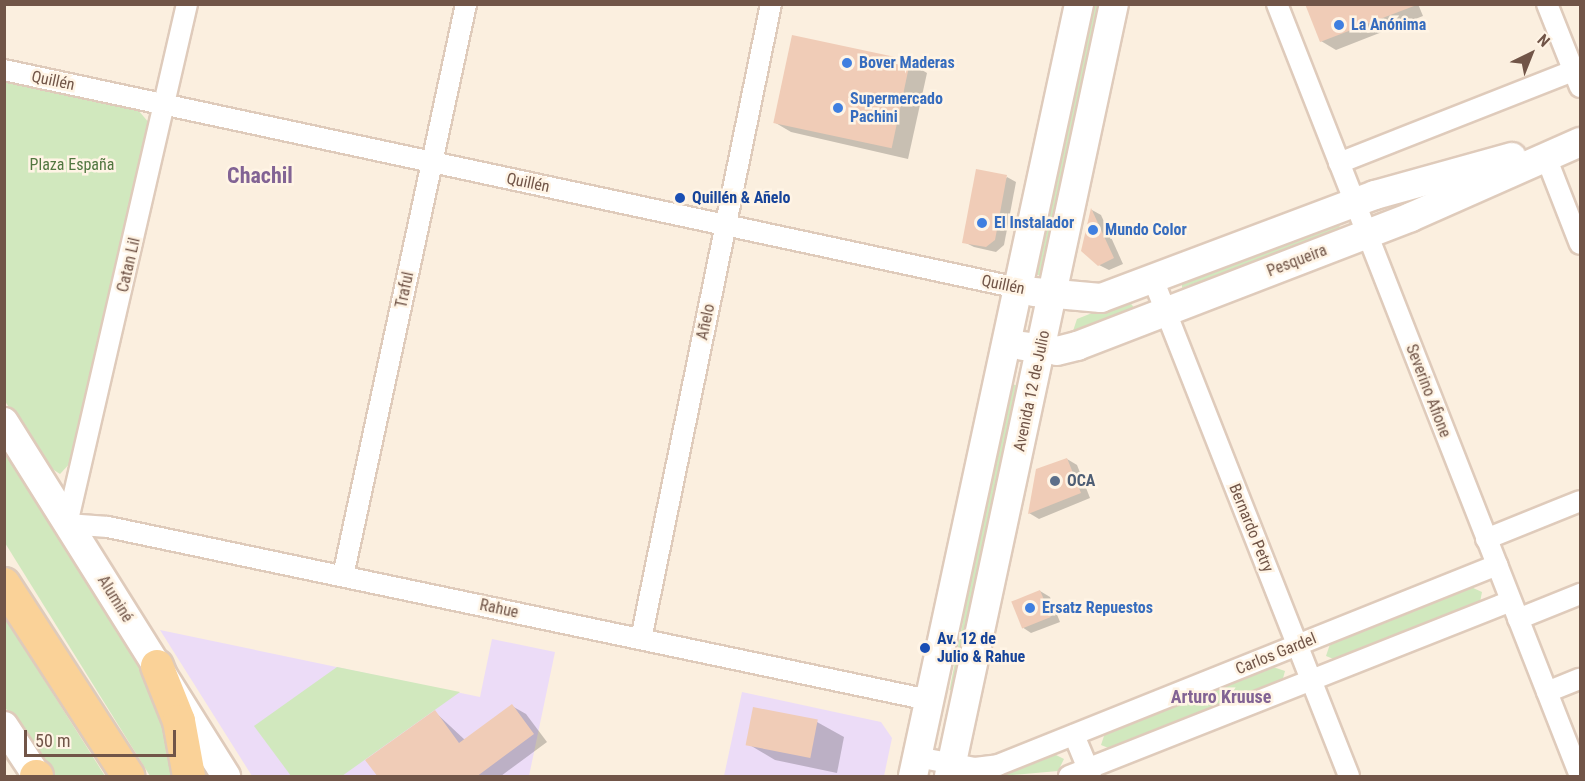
<!DOCTYPE html>
<html>
<head>
<meta charset="utf-8">
<style>
  body { margin:0 }
  #map { position:relative; width:1585px; height:781px; overflow:hidden; background:#fbefdf; font-family:"Roboto Condensed",sans-serif }
  div>[style] { position:absolute }
  [style*='--x'] { left:calc(var(--x)*1px); top:calc(var(--y)*1px); width:calc(var(--w)*1px); rotate:calc(var(--a)*1deg) }
  .education>* { inset:0; background:#ecdcf7 }
  .green>* { inset:0; background:#d1e8be; transform-origin:0 0 }
  .shadow>* { inset:0; background:#0003 }
  .building>* { inset:0; background:#f0ccb7; transform-origin:0 0 }
  .roads { filter:drop-shadow(2px 0 #dfcbbb) drop-shadow(-2px 0 #dfcbbb) drop-shadow(0 2px #dfcbbb) drop-shadow(0 -2px #dfcbbb) }
  .street>* { height:20px; margin:-10px; padding:0 10px; transform-origin:10px; border-radius:10px; background:#fff }
  .secondary>* { height:28px; margin:-14px; padding:0 14px; transform-origin:14px; border-radius:14px; background:#fff }
  .primary>* { height:32px; margin:-16px; padding:0 16px; transform-origin:16px; border-radius:16px; background:#fad298 }
  .dots>* { width:16px; height:16px; translate:-50% -50%; box-sizing:border-box; border:3px solid #fff4e5; border-radius:50% }
  span { translate:-50% -50%; white-space:nowrap; text-align:center; line-height:1.15; -webkit-text-stroke:5px #fff4e5; paint-order:stroke }
  .shop-label { font-size:16px; color:#366cbe; font-weight:700 }
  .left { translate:0 -50%; text-align:left }
  .street-label { font-size:16px; color:#715548 }
  .park-label { font-size:16px; color:#527740 }
  .transit-label { font-size:16px; color:#164399; font-weight:700 }
  .service-label { font-size:16px; color:#4e5e75; font-weight:700 }
  .neighbourhood-label { font-size:18px; color:#826394; font-weight:700 }
  .district-label { font-size:22px; color:#826394; font-weight:700 }
  .frame { position:absolute; inset:0; border:6px solid #715548; pointer-events:none }
  .north { position:absolute; left:1501px; top:24px; width:60px; height:60px; -webkit-text-stroke:4px #fff4e5; paint-order:stroke; rotate:43deg; font-size:16px; font-weight:700; line-height:24px; text-align:center; color:#715548 }
  .north::after { content:''; display:block; margin:auto; width:21px; height:27px; background:#715548; clip-path:polygon(50% 0,100% 100%,50% 72%,0 100%) }
  .scale { position:absolute; left:24px; top:730px; width:152px; height:27px; box-sizing:border-box; border:3px solid #715548; border-top:0; padding-left:8px; font-size:18px; line-height:21px; white-space:nowrap; color:#715548; -webkit-text-stroke:4px #fff4e5; paint-order:stroke }
</style>
</head>
<body>
<div id="map">
  <div class="education">
    <i style="clip-path:polygon(160px 630px,480px 697px,492px 639px,555px 652px,529px 776px,252px 776px)"></i>
    <i style="clip-path:polygon(742px 692px,881px 722px,892px 738px,884px 776px,724px 776px)"></i>
  </div>
  <div class="green">
    <i style="clip-path:polygon(1087px 5px,1107px 5px,1040px 276px,1034px 273px)"></i>
    <i style="clip-path:polygon(5px 82px,138px 110px,150px 124px,73px 460px,60px 474px,43px 463px,5px 401px)"></i>
    <i style="clip-path:polygon(1337px 222px,1341px 229px,1182px 288px,1182px 283px)"></i>
    <i style="clip-path:polygon(1127px 299px,1136px 310px,1073px 331px,1077px 319px)"></i>
    <i style="left:1016px;top:385px;width:312px;height:7px;rotate:101deg"></i>
    <i style="clip-path:polygon(4px 444px,140px 657px,182px 776px,150px 776px,5px 543px)"></i>
    <i style="clip-path:polygon(1471px 587px,1482px 592px,1480px 602px,1336px 660px,1326px 656px,1330px 644px)"></i>
    <i style="clip-path:polygon(4px 616px,105px 776px,50px 776px,36px 758px,5px 707px)"></i>
    <i style="clip-path:polygon(337px 667px,460px 692px,342px 776px,291px 776px,254px 726px)"></i>
    <i style="clip-path:polygon(1273px 667px,1285px 671px,1282px 682px,1111px 749px,1101px 745px,1105px 733px)"></i>
    <i style="clip-path:polygon(1054px 754px,1064px 759px,1058px 771px,1001px 776px)"></i>
  </div>
  <div class="shadow">
    <i style="clip-path:polygon(1307px 4px,1418px 4px,1423px 16px,1336px 50px,1321px 41px)"></i>
    <i style="clip-path:polygon(910px 63px,927px 73px,908px 159px,791px 132px,774px 122px)"></i>
    <i style="clip-path:polygon(1007px 177px,1016px 182px,1004px 245px,996px 252px,974px 247px,964px 242px)"></i>
    <i style="clip-path:polygon(1092px 210px,1101px 215px,1123px 264px,1109px 270px,1099px 265px)"></i>
    <i style="clip-path:polygon(1067px 459px,1077px 465px,1090px 498px,1039px 519px,1029px 513px)"></i>
    <i style="clip-path:polygon(1040px 591px,1050px 597px,1060px 622px,1031px 633px,1022px 627px)"></i>
    <i style="clip-path:polygon(512px 706px,526px 714px,547px 742px,501px 776px,379px 776px,435px 712px,465px 740px)"></i>
    <i style="clip-path:polygon(817px 722px,844px 737px,837px 773px,775px 760px,748px 744px)"></i>
  </div>
  <div class="building">
    <i style="clip-path:polygon(1305px 4px,1413px 4px,1414px 6px,1320px 42px)"></i>
    <i style="left:792px;top:35px;width:121px;height:90px;rotate:12deg"></i>
    <i style="clip-path:polygon(976px 169px,1007px 175px,995px 240px,986px 247px,962px 243px)"></i>
    <i style="clip-path:polygon(1091px 208px,1114px 258px,1098px 266px,1081px 251px)"></i>
    <i style="clip-path:polygon(1067px 458px,1081px 493px,1028px 514px,1036px 469px)"></i>
    <i style="left:1040px;top:590px;width:29px;height:31px;rotate:68deg"></i>
    <i style="clip-path:polygon(512px 704px,534px 734px,476px 777px,378px 777px,365px 760px,435px 710px,459px 743px)"></i>
    <i style="left:753px;top:707px;width:66px;height:39px;rotate:11deg"></i>
  </div>
  <div class="roads">
    <div class="street">
      <i style="--x:187;--y:4;--w:534;--a:102.99"></i>
      <i style="--x:67;--y:524;--w:41;--a:4.2"></i>
      <i style="--x:108;--y:527;--w:839;--a:11.9"></i>
      <i style="--x:1277;--y:4;--w:829;--a:68.57"></i>
      <i style="--x:1547;--y:4;--w:89;--a:68.3"></i>
      <i style="--x:4;--y:70;--w:1037;--a:12.13"></i>
      <i style="--x:1546;--y:157;--w:93;--a:68.7"></i>
      <i style="--x:1339;--y:163;--w:259;--a:-21.5"></i>
      <i style="--x:1153;--y:279;--w:534;--a:68.48"></i>
      <i style="--x:1486;--y:539;--w:101;--a:-22"></i>
      <i style="--x:343;--y:576;--w:585;--a:-77.86"></i>
      <i style="--x:1518;--y:619;--w:67;--a:-22"></i>
      <i style="--x:641;--y:639;--w:648;--a:-78.43"></i>
      <i style="--x:1547;--y:692;--w:35;--a:-22"></i>
      <i style="--x:1074;--y:735;--w:44;--a:67.5"></i>
      <i style="--x:917;--y:757;--w:59;--a:10.7"></i>
      <i style="--x:975;--y:768;--w:23;--a:-7"></i>
      <i style="--x:998;--y:765;--w:538;--a:-21.84"></i>
      <i style="--x:1069;--y:776;--w:475;--a:-21.6"></i>
    </div>
    <div class="secondary">
      <i style="--x:1034;--y:292;--w:67;--a:5.1"></i>
      <i style="--x:1101;--y:298;--w:293;--a:-20.6"></i>
      <i style="--x:1375;--y:195;--w:142;--a:-15.5"></i>
      <i style="--x:1023;--y:346;--w:34;--a:8"></i>
      <i style="--x:1057;--y:351;--w:21;--a:-14"></i>
      <i style="--x:1077;--y:346;--w:358;--a:-21.1"></i>
      <i style="--x:1411;--y:217;--w:185;--a:-23.9"></i>
      <i style="--x:4;--y:422;--w:418;--a:57.9"></i>
      <i style="--x:4;--y:726;--w:60;--a:56.6"></i>
      <i style="--x:913;--y:776;--w:790;--a:-77.86"></i>
      <i style="--x:949;--y:776;--w:789;--a:-77.94"></i>
    </div>
    <div class="primary">
      <i style="--x:4;--y:584;--w:229;--a:57.1"></i>
      <i style="--x:157;--y:666;--w:59;--a:68.2"></i>
      <i style="--x:179;--y:721;--w:56;--a:79.7"></i>
      <i style="--x:36;--y:776;--w:1;--a:0"></i>
    </div>
  </div>
  <div class="dots">
    <i style="left:1339px;top:25px;background:#3f7fe0"></i>
    <i style="left:847px;top:63px;background:#3f7fe0"></i>
    <i style="left:838px;top:108px;background:#3f7fe0"></i>
    <i style="left:680px;top:198px;background:#1a4fb4"></i>
    <i style="left:982px;top:223px;background:#3f7fe0"></i>
    <i style="left:1093px;top:230px;background:#3f7fe0"></i>
    <i style="left:1055px;top:481px;background:#5c6f8a"></i>
    <i style="left:1030px;top:608px;background:#3f7fe0"></i>
    <i style="left:925px;top:648px;background:#1a4fb4"></i>
  </div>
  <div class="shop-label">
    <span class="left" style="left:1351px;top:25px">La Anónima</span>
    <span class="left" style="left:859px;top:63px">Bover Maderas</span>
    <span class="left" style="left:850px;top:108px">Supermercado<br>Pachini</span>
    <span class="left" style="left:994px;top:223px">El Instalador</span>
    <span class="left" style="left:1105px;top:230px">Mundo Color</span>
    <span class="left" style="left:1042px;top:608px">Ersatz Repuestos</span>
  </div>
  <div class="street-label">
    <span style="left:53px;top:81px;rotate:12deg">Quillén</span>
    <span style="left:528px;top:183px;rotate:12deg">Quillén</span>
    <span style="left:1297px;top:261px;rotate:-21deg">Pesqueira</span>
    <span style="left:129px;top:265px;rotate:-77deg">Catan Lil</span>
    <span style="left:1003px;top:285px;rotate:12deg">Quillén</span>
    <span style="left:405px;top:290px;rotate:-78deg">Traful</span>
    <span style="left:706px;top:322px;rotate:-78deg">Añelo</span>
    <span style="left:1032px;top:391px;rotate:-78deg">Avenida 12 de Julio</span>
    <span style="left:1428px;top:391px;rotate:69deg">Severino Afione</span>
    <span style="left:1251px;top:528px;rotate:68deg">Bernardo Petry</span>
    <span style="left:115px;top:599px;rotate:58deg">Aluminé</span>
    <span style="left:499px;top:609px;rotate:12deg">Rahue</span>
    <span style="left:1276px;top:654px;rotate:-22deg">Carlos Gardel</span>
  </div>
  <div class="park-label">
    <span style="left:72px;top:165px">Plaza España</span>
  </div>
  <div class="transit-label">
    <span class="left" style="left:692px;top:198px">Quillén &amp; Añelo</span>
    <span class="left" style="left:937px;top:648px">Av. 12 de<br>Julio &amp; Rahue</span>
  </div>
  <div class="service-label">
    <span class="left" style="left:1067px;top:481px">OCA</span>
  </div>
  <div class="neighbourhood-label">
    <span style="left:1221px;top:697px">Arturo Kruuse</span>
  </div>
  <div class="district-label">
    <span style="left:260px;top:176px">Chachil</span>
  </div>
  <div class="frame"></div>
  <div class="north">N</div>
  <div class="scale">50 m</div>
</div>
</body>
</html>
